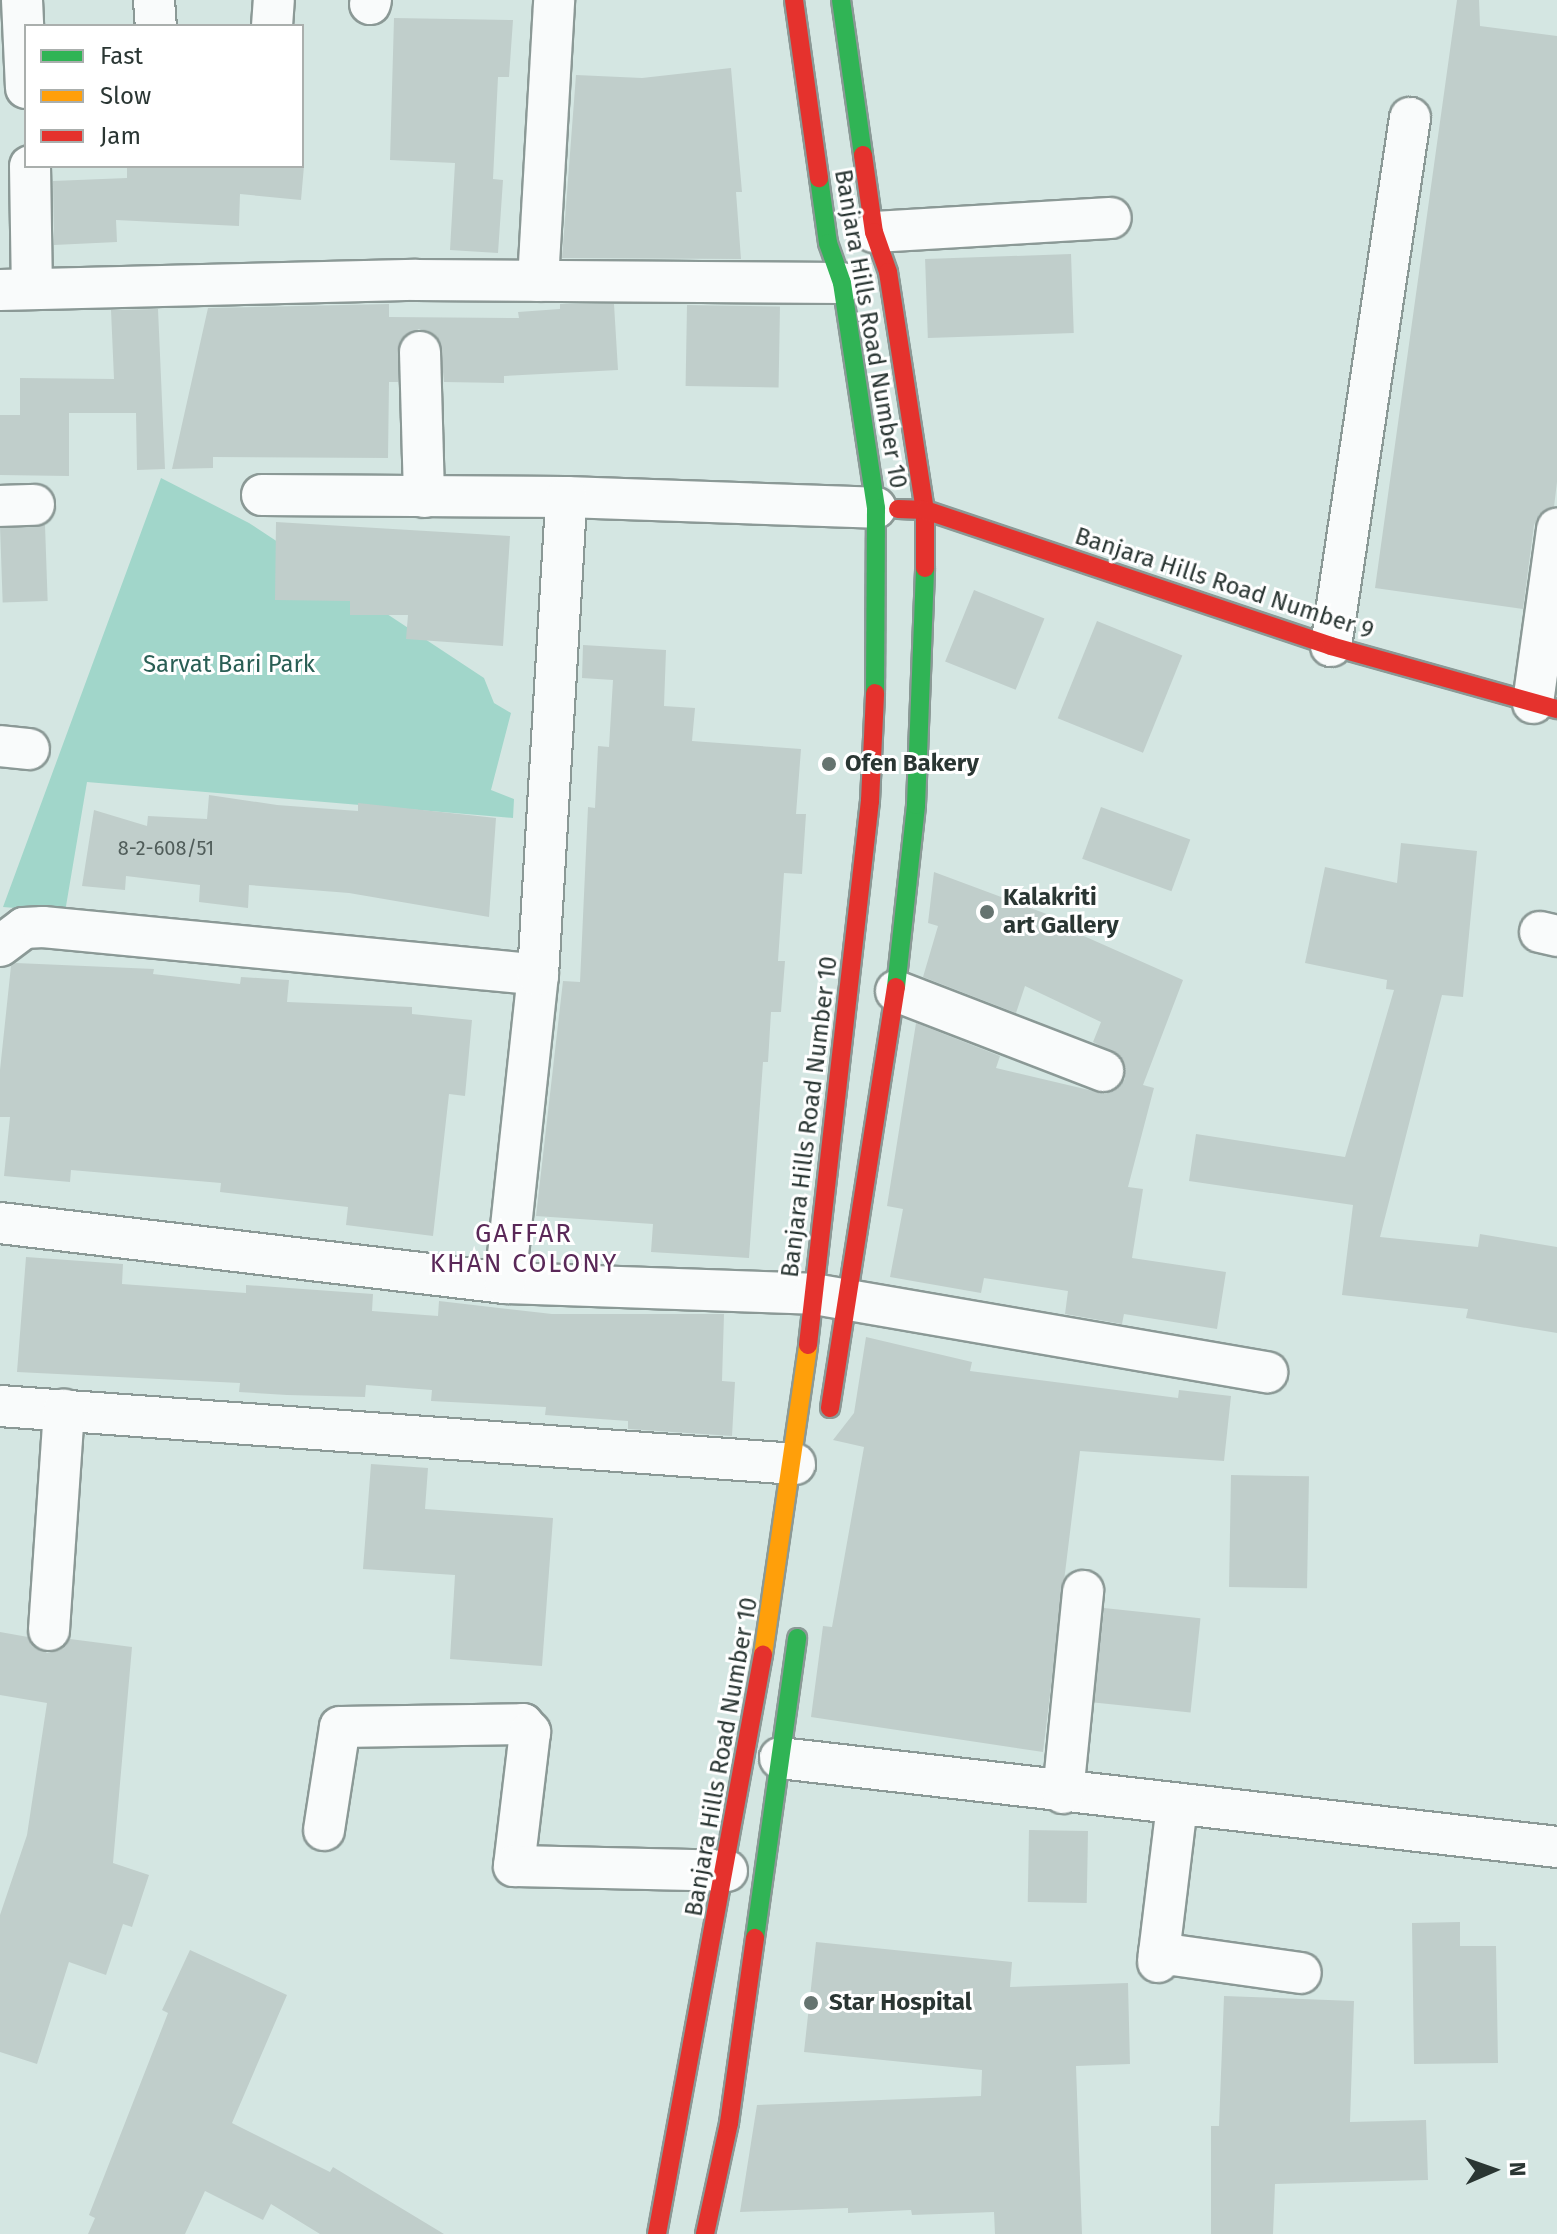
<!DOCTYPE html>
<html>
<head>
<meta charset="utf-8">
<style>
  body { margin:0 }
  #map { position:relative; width:1557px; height:2234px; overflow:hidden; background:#d4e6e2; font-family:"Fira Sans",sans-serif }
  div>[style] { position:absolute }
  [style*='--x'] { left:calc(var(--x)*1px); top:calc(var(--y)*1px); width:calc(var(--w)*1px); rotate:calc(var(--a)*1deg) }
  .green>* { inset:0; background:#a1d6ca }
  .building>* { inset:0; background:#c0cecb; transform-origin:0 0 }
  .roads { filter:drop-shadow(2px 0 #8b9996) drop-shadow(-2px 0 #8b9996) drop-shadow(0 2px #8b9996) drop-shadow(0 -2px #8b9996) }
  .street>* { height:40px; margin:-20px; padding:0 20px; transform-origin:20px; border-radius:20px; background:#f9fbfb }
  .fast>* { height:18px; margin:-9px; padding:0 9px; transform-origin:9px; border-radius:9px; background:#30b455 }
  .slow>* { height:18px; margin:-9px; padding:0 9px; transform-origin:9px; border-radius:9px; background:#ff9f0a }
  .jam>* { height:18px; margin:-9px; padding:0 9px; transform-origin:9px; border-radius:9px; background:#e5322d }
  .dots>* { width:22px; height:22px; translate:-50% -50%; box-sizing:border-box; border:4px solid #fff; border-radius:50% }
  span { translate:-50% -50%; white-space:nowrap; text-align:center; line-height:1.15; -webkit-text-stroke:6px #fff; paint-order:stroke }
  .number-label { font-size:20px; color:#505d5a }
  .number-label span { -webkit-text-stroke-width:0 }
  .street-label { font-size:24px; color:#2a3633 }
  .park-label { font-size:24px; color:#295e54 }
  .poi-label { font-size:24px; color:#2a3633; font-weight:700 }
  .left { translate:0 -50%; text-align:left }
  .neighbourhood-label { font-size:26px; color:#5a2858; letter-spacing:2px }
  .legend { position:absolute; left:24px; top:24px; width:280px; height:144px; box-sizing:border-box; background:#fff; border:2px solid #aaafad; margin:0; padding:10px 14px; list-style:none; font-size:24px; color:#2a3633 }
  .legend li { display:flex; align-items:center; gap:16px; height:40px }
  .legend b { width:40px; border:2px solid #aaafad }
  .north { position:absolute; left:1453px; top:2130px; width:80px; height:80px; -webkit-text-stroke:6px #fff; paint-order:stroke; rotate:88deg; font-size:22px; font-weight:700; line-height:32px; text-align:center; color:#2a3633 }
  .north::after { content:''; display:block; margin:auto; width:28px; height:36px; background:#2a3633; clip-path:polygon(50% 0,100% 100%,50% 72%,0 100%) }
</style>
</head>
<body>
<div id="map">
  <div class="green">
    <i style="clip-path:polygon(161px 478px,249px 523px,484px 678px,494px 703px,511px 713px,491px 790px,514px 799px,513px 818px,87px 782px,65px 912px,3px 907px)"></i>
  </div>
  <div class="building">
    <i style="clip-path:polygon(1457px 0,1479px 0,1480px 26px,1557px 36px,1557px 482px,1554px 507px,1539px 514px,1534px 525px,1523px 609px,1375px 588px)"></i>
    <i style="clip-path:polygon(394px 18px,513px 20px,509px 77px,498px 77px,493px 179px,503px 180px,498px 253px,450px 250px,455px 163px,390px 160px)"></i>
    <i style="clip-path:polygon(731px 68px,742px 192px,736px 192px,741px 259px,562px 258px,576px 75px,642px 78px)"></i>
    <i style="clip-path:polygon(127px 166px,304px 166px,301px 200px,240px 194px,239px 226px,116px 220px,117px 242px,54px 245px,53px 181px,127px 178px)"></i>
    <i style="left:1071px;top:254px;width:79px;height:146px;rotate:88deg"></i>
    <i style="clip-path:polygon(389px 304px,389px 317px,519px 318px,518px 312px,560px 309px,560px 304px,614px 304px,618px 370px,504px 376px,504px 383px,444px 382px,440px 341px,419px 329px,400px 340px,398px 382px,389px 382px,388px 458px,213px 457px,213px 468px,172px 469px,208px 308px)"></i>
    <i style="left:687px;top:305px;width:93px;height:81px;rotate:1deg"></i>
    <i style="clip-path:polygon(158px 309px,165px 469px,137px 470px,136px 413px,69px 413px,69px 476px,0 475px,0 415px,20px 415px,20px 378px,114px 379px,111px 310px)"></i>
    <i style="clip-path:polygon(276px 522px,510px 536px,503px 646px,406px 639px,408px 615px,350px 615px,350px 601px,275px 600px)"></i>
    <i style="left:45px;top:525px;width:76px;height:45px;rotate:88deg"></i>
    <i style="left:974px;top:590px;width:76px;height:77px;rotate:22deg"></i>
    <i style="left:1097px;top:621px;width:92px;height:105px;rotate:22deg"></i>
    <i style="clip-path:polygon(583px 645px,666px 650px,664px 706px,695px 708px,692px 741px,801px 749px,796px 814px,806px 814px,802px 874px,784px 873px,778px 961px,785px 961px,781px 1012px,771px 1012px,768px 1062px,763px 1062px,749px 1258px,651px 1252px,653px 1224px,536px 1216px,563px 981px,580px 982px,588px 807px,595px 808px,598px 746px,609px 747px,613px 680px,582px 678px)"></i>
    <i style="clip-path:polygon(209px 795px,277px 805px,358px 811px,358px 803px,496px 818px,489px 917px,349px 893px,249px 885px,248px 908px,199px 902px,200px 885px,126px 876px,125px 890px,82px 886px,94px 810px,147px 826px,148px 816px,207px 819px)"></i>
    <i style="left:1101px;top:807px;width:95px;height:55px;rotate:20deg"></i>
    <i style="clip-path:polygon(1401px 843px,1477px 851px,1463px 997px,1442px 995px,1380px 1237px,1478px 1247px,1480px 1234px,1557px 1247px,1557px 1333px,1466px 1318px,1468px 1309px,1342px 1295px,1353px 1205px,1189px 1181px,1196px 1134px,1345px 1157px,1394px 990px,1386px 989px,1387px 980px,1305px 963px,1325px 867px,1397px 883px)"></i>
    <i style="clip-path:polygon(934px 872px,1052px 916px,1050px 921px,1183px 980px,1143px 1085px,1154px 1088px,1128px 1187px,1143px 1189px,1132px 1258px,1226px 1272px,1217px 1329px,1124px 1314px,1122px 1324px,1065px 1314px,1068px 1291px,984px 1278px,981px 1293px,890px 1277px,903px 1209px,887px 1206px,916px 1023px,1000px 1056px,996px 1068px,1106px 1094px,1125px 1079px,1120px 1056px,1093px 1042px,1101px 1022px,1025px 986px,1016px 1013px,923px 977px,938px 926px,928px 923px)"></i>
    <i style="clip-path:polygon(16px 963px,154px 969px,153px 974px,240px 984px,241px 977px,289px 980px,287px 1002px,412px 1007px,412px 1014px,472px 1020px,465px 1096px,449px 1094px,433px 1236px,346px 1225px,348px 1207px,220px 1192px,221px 1183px,71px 1170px,70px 1182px,4px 1176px,10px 1117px,0 1117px,0 1070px,11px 966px)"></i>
    <i style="clip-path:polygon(26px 1257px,123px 1264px,122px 1284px,246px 1293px,246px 1285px,373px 1294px,372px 1311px,438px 1316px,439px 1301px,552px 1314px,724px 1314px,722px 1381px,735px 1382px,732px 1436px,628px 1429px,628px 1421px,545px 1415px,546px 1407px,431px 1401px,432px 1390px,366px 1385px,365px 1397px,287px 1395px,239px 1392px,240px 1383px,17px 1372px)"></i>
    <i style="clip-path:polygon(866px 1337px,972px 1362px,970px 1371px,1178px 1398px,1179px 1390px,1231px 1396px,1224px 1461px,1080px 1451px,1043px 1752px,811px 1717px,823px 1626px,832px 1627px,864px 1447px,833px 1440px,854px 1413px)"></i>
    <i style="clip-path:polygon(371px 1464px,428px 1468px,425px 1509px,553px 1518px,542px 1666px,450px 1659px,455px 1575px,363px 1569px)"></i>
    <i style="left:1231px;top:1475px;width:78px;height:112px;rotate:1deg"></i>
    <i style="left:1104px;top:1608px;width:97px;height:95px;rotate:6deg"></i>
    <i style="clip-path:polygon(0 1632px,28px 1637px,47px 1653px,60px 1650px,70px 1639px,132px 1647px,113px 1863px,149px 1875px,132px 1927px,123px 1924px,106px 1975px,69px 1962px,37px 2064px,0 2052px,0 1915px,27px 1835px,47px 1703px,0 1695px)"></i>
    <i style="left:1029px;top:1830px;width:59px;height:72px;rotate:1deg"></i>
    <i style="clip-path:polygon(1460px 1922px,1460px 1946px,1496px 1946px,1498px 2063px,1414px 2064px,1412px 1923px)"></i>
    <i style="clip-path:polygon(816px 1942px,1012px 1962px,1010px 1987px,1128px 1983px,1130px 2064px,1076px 2066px,1082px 2234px,995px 2234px,994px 2212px,912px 2215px,911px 2210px,848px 2213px,848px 2208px,740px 2212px,757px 2105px,981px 2096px,982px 2070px,804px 2052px)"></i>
    <i style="clip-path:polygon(190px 1950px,287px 1995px,232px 2123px,330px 2172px,333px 2167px,444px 2234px,320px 2234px,271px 2204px,263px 2220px,205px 2191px,185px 2234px,88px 2234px,95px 2218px,89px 2215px,168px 2013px,162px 2010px)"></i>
    <i style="clip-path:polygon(1224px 1996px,1354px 2001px,1350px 2122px,1426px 2120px,1428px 2180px,1275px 2184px,1273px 2234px,1211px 2234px,1211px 2126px,1219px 2126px)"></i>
  </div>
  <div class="roads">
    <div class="street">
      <i style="--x:22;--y:0;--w:88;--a:87.4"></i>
      <i style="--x:154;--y:0;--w:26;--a:86"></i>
      <i style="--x:370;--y:4;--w:4;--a:-76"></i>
      <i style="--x:272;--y:26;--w:26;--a:-86"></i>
      <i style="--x:30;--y:166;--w:122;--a:89.1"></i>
      <i style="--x:874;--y:232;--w:237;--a:-3.4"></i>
      <i style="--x:538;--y:281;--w:281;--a:-86.7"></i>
      <i style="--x:0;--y:290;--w:416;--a:-1.4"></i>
      <i style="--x:416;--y:280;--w:426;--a:0.4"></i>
      <i style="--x:420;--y:352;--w:145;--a:88.4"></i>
      <i style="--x:262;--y:495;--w:304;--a:0.4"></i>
      <i style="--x:566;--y:497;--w:310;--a:2"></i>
      <i style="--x:0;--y:506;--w:34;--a:-2"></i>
      <i style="--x:1331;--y:646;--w:534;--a:-81.49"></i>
      <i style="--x:1533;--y:703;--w:176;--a:-82.1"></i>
      <i style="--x:0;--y:746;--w:29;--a:6"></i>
      <i style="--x:1540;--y:932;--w:17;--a:13"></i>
      <i style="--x:0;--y:946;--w:30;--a:-37"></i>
      <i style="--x:24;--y:928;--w:19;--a:-3"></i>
      <i style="--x:43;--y:927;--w:497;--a:5.5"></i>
      <i style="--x:896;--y:991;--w:222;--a:21.1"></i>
      <i style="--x:0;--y:1223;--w:509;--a:6.78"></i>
      <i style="--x:505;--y:1283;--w:309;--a:2"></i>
      <i style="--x:814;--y:1294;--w:460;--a:9.8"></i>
      <i style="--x:505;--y:1283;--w:310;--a:-83.9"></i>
      <i style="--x:538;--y:975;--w:479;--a:-86.6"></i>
      <i style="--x:0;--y:1406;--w:797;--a:4.17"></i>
      <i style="--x:49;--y:1630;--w:221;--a:-86.1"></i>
      <i style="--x:780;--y:1758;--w:782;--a:6.53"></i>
      <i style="--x:1063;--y:1793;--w:203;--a:-84.3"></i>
      <i style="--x:324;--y:1830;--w:104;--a:-81.2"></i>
      <i style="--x:340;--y:1727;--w:183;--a:-0.9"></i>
      <i style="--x:523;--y:1724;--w:11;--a:49"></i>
      <i style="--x:530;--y:1732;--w:135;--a:96.8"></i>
      <i style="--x:514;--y:1866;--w:213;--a:1.3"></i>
      <i style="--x:1159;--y:1953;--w:143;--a:8"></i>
      <i style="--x:1158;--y:1962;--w:159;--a:-83.1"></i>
    </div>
    <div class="fast">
      <i style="--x:841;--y:0;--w:157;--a:81.9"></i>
      <i style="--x:819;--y:178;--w:66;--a:82.1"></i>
      <i style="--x:828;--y:243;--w:42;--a:70.7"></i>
      <i style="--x:842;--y:283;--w:228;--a:81.4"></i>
      <i style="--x:876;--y:508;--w:185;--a:90.3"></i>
      <i style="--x:896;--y:987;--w:183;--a:-83.7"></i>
      <i style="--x:916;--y:805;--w:237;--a:-87.8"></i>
      <i style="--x:755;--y:1938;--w:303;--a:-82"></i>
    </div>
    <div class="slow">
      <i style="--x:763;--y:1655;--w:313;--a:-81.7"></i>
    </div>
    <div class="jam">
      <i style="--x:794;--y:0;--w:180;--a:82"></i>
      <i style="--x:863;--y:155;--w:78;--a:81.9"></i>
      <i style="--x:874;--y:232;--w:42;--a:70.7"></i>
      <i style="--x:888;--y:272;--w:241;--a:81.2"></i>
      <i style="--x:925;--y:510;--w:58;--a:90"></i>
      <i style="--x:898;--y:509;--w:27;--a:2"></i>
      <i style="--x:925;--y:510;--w:428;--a:18.5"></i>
      <i style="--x:1331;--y:646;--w:235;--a:15.6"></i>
      <i style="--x:808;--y:1345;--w:548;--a:-83.5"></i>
      <i style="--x:870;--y:801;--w:108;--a:-87.3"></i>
      <i style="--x:830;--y:1408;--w:426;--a:-81.1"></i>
      <i style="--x:657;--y:2234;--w:589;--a:-79.63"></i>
      <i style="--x:705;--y:2234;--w:114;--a:-77.8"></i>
      <i style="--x:729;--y:2123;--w:187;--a:-82"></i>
    </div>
  </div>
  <div class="dots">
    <i style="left:829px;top:764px;background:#667470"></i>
    <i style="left:987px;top:912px;background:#667470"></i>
    <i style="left:811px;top:2003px;background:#667470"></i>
  </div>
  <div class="number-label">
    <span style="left:166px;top:848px">8-2-608/51</span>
  </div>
  <div class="street-label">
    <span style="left:870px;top:329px;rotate:80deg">Banjara Hills Road Number 10</span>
    <span style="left:1224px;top:584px;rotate:18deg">Banjara Hills Road Number 9</span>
    <span style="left:810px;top:1117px;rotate:-83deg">Banjara Hills Road Number 10</span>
    <span style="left:722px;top:1757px;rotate:-80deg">Banjara Hills Road Number 10</span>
  </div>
  <div class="park-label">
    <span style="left:229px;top:665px">Sarvat Bari Park</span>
  </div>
  <div class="poi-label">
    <span class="left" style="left:845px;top:764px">Ofen Bakery</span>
    <span class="left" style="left:1003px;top:912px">Kalakriti<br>art Gallery</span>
    <span class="left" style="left:829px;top:2003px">Star Hospital</span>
  </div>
  <div class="neighbourhood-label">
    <span style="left:524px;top:1249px">GAFFAR<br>KHAN COLONY</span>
  </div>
  <ul class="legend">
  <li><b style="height:10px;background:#30b455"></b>Fast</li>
  <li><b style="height:10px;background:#ff9f0a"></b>Slow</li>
  <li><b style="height:10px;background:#e5322d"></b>Jam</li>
  </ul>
  <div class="north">N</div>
</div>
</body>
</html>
